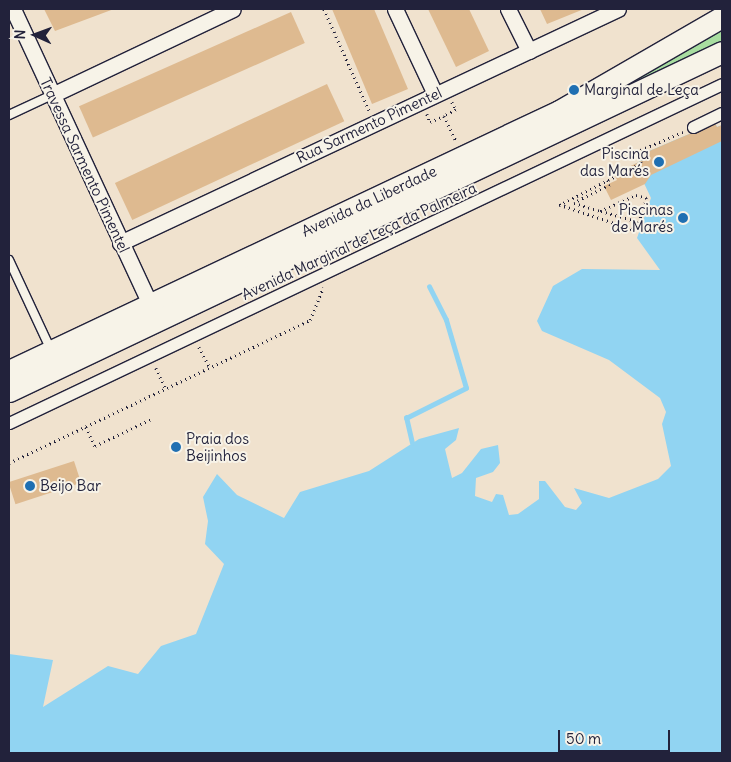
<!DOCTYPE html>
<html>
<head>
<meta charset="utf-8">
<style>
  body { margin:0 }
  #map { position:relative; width:731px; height:762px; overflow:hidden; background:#f0e2ce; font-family:Delius,sans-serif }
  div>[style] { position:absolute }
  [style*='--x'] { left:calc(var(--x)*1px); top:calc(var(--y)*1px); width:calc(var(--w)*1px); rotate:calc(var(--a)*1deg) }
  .green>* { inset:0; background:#a8dda0 }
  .water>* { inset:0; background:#91d4f2 }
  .stream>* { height:4.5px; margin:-2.25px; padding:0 2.25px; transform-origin:2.25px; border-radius:2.25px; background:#91d4f2 }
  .building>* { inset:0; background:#deba90; transform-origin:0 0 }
  .path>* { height:2.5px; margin-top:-1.25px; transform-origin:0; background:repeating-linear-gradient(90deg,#22223b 0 1px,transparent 0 5px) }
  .roads { filter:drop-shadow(1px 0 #22223b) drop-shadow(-1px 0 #22223b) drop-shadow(0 1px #22223b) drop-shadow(0 -1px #22223b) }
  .service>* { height:8px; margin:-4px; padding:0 4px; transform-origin:4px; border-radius:4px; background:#f7f3e8 }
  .pedestrian>* { height:11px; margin:-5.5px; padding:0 5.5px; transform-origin:5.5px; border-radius:5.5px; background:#f7f3e8 }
  .minor>* { height:15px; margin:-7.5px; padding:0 7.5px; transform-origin:7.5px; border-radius:7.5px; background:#f7f3e8 }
  .secondary>* { height:21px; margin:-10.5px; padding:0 10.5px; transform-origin:10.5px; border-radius:10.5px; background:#f7f3e8 }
  .dots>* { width:14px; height:14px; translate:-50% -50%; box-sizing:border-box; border:2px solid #f7f3e8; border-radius:50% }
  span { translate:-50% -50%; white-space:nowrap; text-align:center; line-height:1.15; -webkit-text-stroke:4px #f7f3e8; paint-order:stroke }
  .poi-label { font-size:15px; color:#22223b }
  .left { translate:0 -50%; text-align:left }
  .right { translate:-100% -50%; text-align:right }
  .street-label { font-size:15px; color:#22223b }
  .frame { position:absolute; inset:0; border:10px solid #22223b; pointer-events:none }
  .north { position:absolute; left:10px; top:10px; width:50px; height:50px; -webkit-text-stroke:4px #f7f3e8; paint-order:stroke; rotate:272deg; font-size:14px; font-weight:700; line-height:20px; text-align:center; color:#22223b }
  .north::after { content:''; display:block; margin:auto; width:18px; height:22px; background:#22223b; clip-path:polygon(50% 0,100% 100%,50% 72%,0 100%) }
  .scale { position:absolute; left:558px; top:730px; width:112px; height:22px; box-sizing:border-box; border:2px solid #22223b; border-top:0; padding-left:6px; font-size:15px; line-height:18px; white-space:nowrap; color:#22223b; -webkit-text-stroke:4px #f7f3e8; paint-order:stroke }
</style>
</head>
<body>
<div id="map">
  <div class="green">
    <i style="clip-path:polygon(722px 26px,722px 43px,582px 107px,658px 66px)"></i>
  </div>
  <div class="water">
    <i style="clip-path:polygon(715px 123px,717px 127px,722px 125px,722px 753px,9px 753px,9px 654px,53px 660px,43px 707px,108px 666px,138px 674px,161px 646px,196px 634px,224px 564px,205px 544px,208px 521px,203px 497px,217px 474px,237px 495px,284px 518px,300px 492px,369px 471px,419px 439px,459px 428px,456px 440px,445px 449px,452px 478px,462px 473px,481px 449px,498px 445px,500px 463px,493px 472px,476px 478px,475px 496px,492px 502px,496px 494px,503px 495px,509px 515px,518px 514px,539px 499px,539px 481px,545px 481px,565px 507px,576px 510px,582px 503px,574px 488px,609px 498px,658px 479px,671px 466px,662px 424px,666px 412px,660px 398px,609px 360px,542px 331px,537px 321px,553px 286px,582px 269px,660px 270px,637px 238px,651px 198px,635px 164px,642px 160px,640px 155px)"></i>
  </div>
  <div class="stream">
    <i style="--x:412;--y:443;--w:26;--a:-103"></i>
    <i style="--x:406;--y:418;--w:67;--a:-26.6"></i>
    <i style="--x:466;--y:388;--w:71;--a:-106.4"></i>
    <i style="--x:446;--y:320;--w:37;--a:-117"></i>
  </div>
  <div class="building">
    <i style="clip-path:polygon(44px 9px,114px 9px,55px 31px)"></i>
    <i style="clip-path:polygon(332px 9px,374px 9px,408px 89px,372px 104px)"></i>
    <i style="clip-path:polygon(428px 9px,469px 9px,489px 51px,456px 67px)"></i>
    <i style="clip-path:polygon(540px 9px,584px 9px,547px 24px)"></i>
    <i style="left:291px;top:12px;width:34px;height:232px;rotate:66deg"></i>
    <i style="left:327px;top:84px;width:41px;height:234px;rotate:65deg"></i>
    <i style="clip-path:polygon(715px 123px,717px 127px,722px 125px,722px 141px,651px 175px,645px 184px,611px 200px,604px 186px,617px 180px,614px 174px,643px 160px,640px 155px)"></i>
    <i style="left:74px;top:461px;width:23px;height:69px;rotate:72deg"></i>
  </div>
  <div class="path">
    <i style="--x:324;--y:9;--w:111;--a:66"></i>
    <i style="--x:452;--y:102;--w:9;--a:63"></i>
    <i style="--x:456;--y:110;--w:13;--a:153"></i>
    <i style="--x:444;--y:116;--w:28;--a:64"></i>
    <i style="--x:427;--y:114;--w:9;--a:69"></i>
    <i style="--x:430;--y:122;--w:15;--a:-23"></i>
    <i style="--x:608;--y:180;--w:5;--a:68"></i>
    <i style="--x:610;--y:185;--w:40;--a:153.4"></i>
    <i style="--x:574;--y:203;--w:27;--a:17"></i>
    <i style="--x:600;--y:211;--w:39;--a:-24"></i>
    <i style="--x:636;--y:195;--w:11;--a:15"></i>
    <i style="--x:647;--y:198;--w:35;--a:108"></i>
    <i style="--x:636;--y:231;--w:81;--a:-161.3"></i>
    <i style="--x:559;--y:205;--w:55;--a:-27"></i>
    <i style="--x:608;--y:180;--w:37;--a:-27"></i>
    <i style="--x:641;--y:163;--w:12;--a:-114"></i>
    <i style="--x:636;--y:152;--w:51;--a:-23.1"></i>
    <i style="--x:601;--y:211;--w:40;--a:16"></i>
    <i style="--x:199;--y:347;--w:24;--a:62"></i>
    <i style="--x:156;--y:368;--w:23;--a:65"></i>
    <i style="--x:86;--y:427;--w:21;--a:65"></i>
    <i style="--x:95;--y:446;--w:62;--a:-25.7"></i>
    <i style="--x:9;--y:463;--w:333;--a:-25.4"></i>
    <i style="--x:310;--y:320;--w:35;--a:-68"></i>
  </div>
  <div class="roads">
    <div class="service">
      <i style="--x:9;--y:115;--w:47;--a:-24.9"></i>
      <i style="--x:9;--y:260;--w:99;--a:65"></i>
    </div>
    <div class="pedestrian">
      <i style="--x:693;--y:127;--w:32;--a:-26"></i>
      <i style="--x:9;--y:423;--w:789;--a:-25.43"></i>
    </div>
    <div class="minor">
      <i style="--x:13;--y:9;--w:335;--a:65.1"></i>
      <i style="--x:395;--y:9;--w:94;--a:64.8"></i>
      <i style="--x:508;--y:9;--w:47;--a:63.4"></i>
      <i style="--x:52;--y:95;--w:200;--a:-25.4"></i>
      <i style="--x:120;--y:243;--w:550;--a:-25.17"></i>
    </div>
    <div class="secondary">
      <i style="--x:9;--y:371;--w:608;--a:-25.3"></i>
      <i style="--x:559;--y:111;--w:188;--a:-30"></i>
      <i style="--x:9;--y:391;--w:789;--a:-25.43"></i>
    </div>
  </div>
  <div class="dots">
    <i style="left:574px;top:90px;background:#1f6fb2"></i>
    <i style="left:659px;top:162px;background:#1f6fb2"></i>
    <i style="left:683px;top:218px;background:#1f6fb2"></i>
    <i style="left:176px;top:447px;background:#1f6fb2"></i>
    <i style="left:30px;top:486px;background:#1f6fb2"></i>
  </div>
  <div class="poi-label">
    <span class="left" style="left:584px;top:90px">Marginal de Leça</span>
    <span class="right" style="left:649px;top:162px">Piscina<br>das Marés</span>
    <span class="right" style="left:673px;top:218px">Piscinas<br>de Marés</span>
    <span class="left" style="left:186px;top:447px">Praia dos<br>Beijinhos</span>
    <span class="left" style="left:40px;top:486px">Beijo Bar</span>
  </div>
  <div class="street-label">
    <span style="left:369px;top:125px;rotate:-25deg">Rua Sarmento Pimentel</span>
    <span style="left:85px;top:165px;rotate:65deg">Travessa Sarmento Pimentel</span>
    <span style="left:369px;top:201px;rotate:-25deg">Avenida da Liberdade</span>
    <span style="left:359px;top:241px;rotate:-25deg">Avenida Marginal de Leça da Palmeira</span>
  </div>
  <div class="frame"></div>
  <div class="north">N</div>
  <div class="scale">50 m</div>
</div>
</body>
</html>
